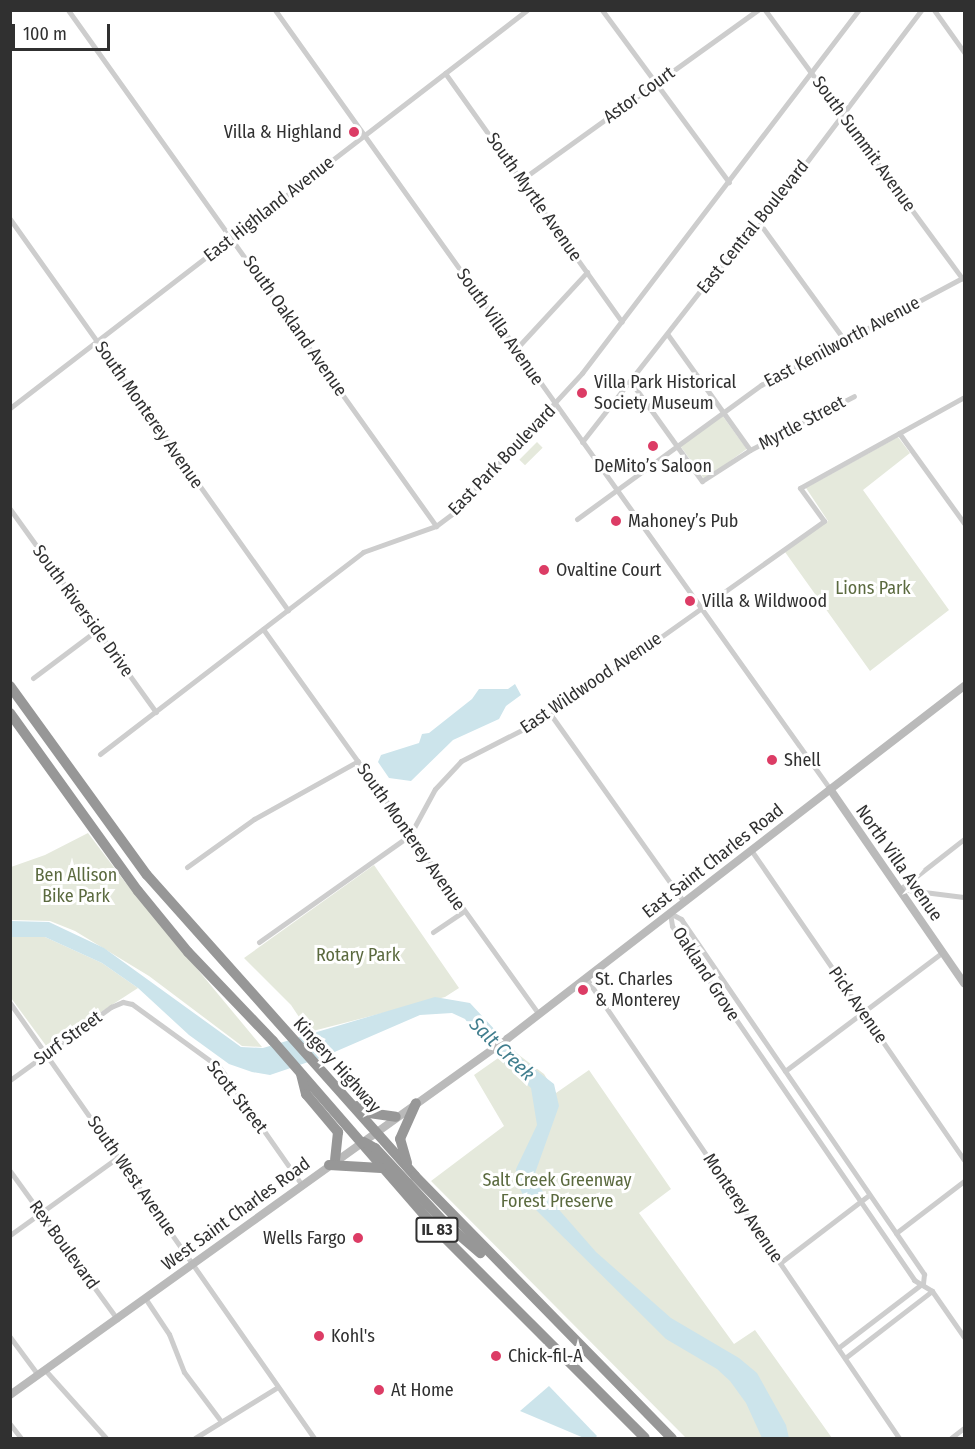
<!DOCTYPE html>
<html>
<head>
<meta charset="utf-8">
<style>
  body { margin:0 }
  #map { position:relative; width:975px; height:1449px; overflow:hidden; background:#fff; font-family:"Fira Sans Condensed",sans-serif }
  div>[style] { position:absolute }
  [style*='--x'] { left:calc(var(--x)*1px); top:calc(var(--y)*1px); width:calc(var(--w)*1px); rotate:calc(var(--a)*1deg) }
  .green>* { inset:0; background:#e5e9dc; transform-origin:0 0 }
  .water>* { inset:0; background:#cce4eb }
  .street>* { height:5px; margin:-2.5px; padding:0 2.5px; transform-origin:2.5px; border-radius:2.5px; background:#cdcdcd }
  .secondary>* { height:8px; margin:-4px; padding:0 4px; transform-origin:4px; border-radius:4px; background:#bababa }
  .highway>* { height:10px; margin:-5px; padding:0 5px; transform-origin:5px; border-radius:5px; background:#979797 }
  .dots>* { width:16px; height:16px; translate:-50% -50%; box-sizing:border-box; border:3px solid #fff; border-radius:50% }
  span { translate:-50% -50%; white-space:nowrap; text-align:center; line-height:1.15; -webkit-text-stroke:6px #fff; paint-order:stroke }
  .shield-label span { padding:2px 4px; background:#fff; border:2px solid; border-radius:4px; -webkit-text-stroke-width:0 }
  .shield-label { font-size:16px; color:#303030; font-weight:700 }
  .street-label { font-size:18px; color:#303030 }
  .poi-label { font-size:18px; color:#303030 }
  .right { translate:-100% -50%; text-align:right }
  .left { translate:0 -50%; text-align:left }
  .park-label { font-size:18px; color:#5b6a3f }
  .water-label { font-size:20px; color:#417e8e; font-style:italic }
  .frame { position:absolute; inset:0; border:12px solid #303030; pointer-events:none }
  .scale { position:absolute; left:12px; top:24px; width:98px; height:27px; box-sizing:border-box; border:3px solid #303030; border-top:0; padding-left:8px; font-size:18px; line-height:21px; white-space:nowrap; color:#303030; -webkit-text-stroke:4px #fff; paint-order:stroke }
</style>
</head>
<body>
<div id="map">
  <div class="green">
    <i style="left:722px;top:415px;width:42px;height:52px;rotate:54deg"></i>
    <i style="clip-path:polygon(898px 437px,910px 453px,863px 490px,949px 610px,870px 671px,785px 552px,828px 521px,806px 488px)"></i>
    <i style="left:537px;top:442px;width:8px;height:25px;rotate:45deg"></i>
    <i style="clip-path:polygon(88px 833px,125px 882px,262px 1047px,242px 1046px,149px 976px,75px 931px,50px 921px,11px 920px,11px 867px,45px 855px)"></i>
    <i style="clip-path:polygon(374px 865px,459px 988px,445px 997px,309px 1032px,291px 1005px,244px 958px)"></i>
    <i style="clip-path:polygon(10px 937px,45px 937px,102px 963px,138px 988px,47px 1047px,11px 998px)"></i>
    <i style="clip-path:polygon(511px 1049px,544px 1074px,556px 1093px,589px 1070px,671px 1189px,639px 1213px,734px 1344px,755px 1330px,832px 1438px,686px 1438px,431px 1181px,504px 1126px,474px 1075px)"></i>
  </div>
  <div class="water">
    <i style="clip-path:polygon(515px 684px,521px 695px,506px 706px,499px 719px,453px 740px,411px 781px,389px 778px,378px 762px,381px 755px,419px 743px,422px 734px,429px 733px,472px 699px,479px 689px,508px 689px)"></i>
    <i style="clip-path:polygon(11px 921px,49px 922px,104px 948px,241px 1047px,263px 1048px,435px 997px,470px 1003px,523px 1060px,554px 1084px,559px 1106px,534px 1176px,540px 1188px,596px 1252px,671px 1318px,739px 1358px,757px 1373px,786px 1425px,789px 1438px,762px 1438px,746px 1403px,730px 1381px,717px 1369px,666px 1339px,525px 1199px,516px 1181px,516px 1169px,537px 1125px,531px 1088px,483px 1043px,465px 1019px,452px 1013px,420px 1015px,323px 1057px,270px 1075px,252px 1072px,229px 1064px,189px 1035px,138px 988px,102px 963px,45px 937px,11px 937px)"></i>
    <i style="clip-path:polygon(549px 1386px,597px 1436px,595px 1438px,584px 1438px,520px 1411px)"></i>
  </div>
  <div class="street">
    <i style="--x:68;--y:10;--w:634;--a:54.5"></i>
    <i style="--x:275;--y:10;--w:956;--a:54.53"></i>
    <i style="--x:602;--y:10;--w:214;--a:53.6"></i>
    <i style="--x:765;--y:10;--w:333;--a:53.7"></i>
    <i style="--x:934;--y:10;--w:52;--a:54.5"></i>
    <i style="--x:445;--y:73;--w:305;--a:54.6"></i>
    <i style="--x:521;--y:180;--w:292;--a:-35.7"></i>
    <i style="--x:10;--y:219;--w:480;--a:54.6"></i>
    <i style="--x:760;--y:224;--w:145;--a:54"></i>
    <i style="--x:668;--y:335;--w:141;--a:54.5"></i>
    <i style="--x:516;--y:349;--w:105;--a:-47.3"></i>
    <i style="--x:631;--y:382;--w:122;--a:54.4"></i>
    <i style="--x:702;--y:481;--w:57;--a:-32.9"></i>
    <i style="--x:750;--y:450;--w:117;--a:-27.4"></i>
    <i style="--x:10;--y:408;--w:652;--a:-37.59"></i>
    <i style="--x:899;--y:433;--w:111;--a:54.2"></i>
    <i style="--x:582;--y:442;--w:209;--a:-52"></i>
    <i style="--x:711;--y:277;--w:72;--a:-47.2"></i>
    <i style="--x:760;--y:224;--w:268;--a:-53"></i>
    <i style="--x:10;--y:509;--w:250;--a:54.3"></i>
    <i style="--x:577;--y:519;--w:228;--a:-36.1"></i>
    <i style="--x:761;--y:385;--w:230;--a:-28"></i>
    <i style="--x:263;--y:629;--w:474;--a:54.4"></i>
    <i style="--x:33;--y:678;--w:80;--a:-36.9"></i>
    <i style="--x:551;--y:715;--w:229;--a:54.6"></i>
    <i style="--x:100;--y:754;--w:332;--a:-37.5"></i>
    <i style="--x:363;--y:552;--w:77;--a:-19.6"></i>
    <i style="--x:436;--y:526;--w:20;--a:-37"></i>
    <i style="--x:452;--y:514;--w:192;--a:-47.3"></i>
    <i style="--x:582;--y:373;--w:457;--a:-52.7"></i>
    <i style="--x:751;--y:850;--w:376;--a:55.5"></i>
    <i style="--x:187;--y:867;--w:82;--a:-35.6"></i>
    <i style="--x:254;--y:819;--w:119;--a:-29.1"></i>
    <i style="--x:900;--y:889;--w:81;--a:-38"></i>
    <i style="--x:900;--y:889;--w:64;--a:7.1"></i>
    <i style="--x:670;--y:913;--w:13;--a:81"></i>
    <i style="--x:672;--y:926;--w:429;--a:55.6"></i>
    <i style="--x:914;--y:1280;--w:21;--a:31"></i>
    <i style="--x:932;--y:1291;--w:56;--a:55.2"></i>
    <i style="--x:670;--y:913;--w:13;--a:29"></i>
    <i style="--x:681;--y:919;--w:381;--a:55.6"></i>
    <i style="--x:896;--y:1233;--w:50;--a:55.7"></i>
    <i style="--x:924;--y:1274;--w:9;--a:96"></i>
    <i style="--x:433;--y:932;--w:36;--a:-34"></i>
    <i style="--x:259;--y:942;--w:185;--a:-35.3"></i>
    <i style="--x:410;--y:835;--w:52;--a:-61.5"></i>
    <i style="--x:435;--y:789;--w:38;--a:-47"></i>
    <i style="--x:461;--y:761;--w:101;--a:-27.1"></i>
    <i style="--x:551;--y:715;--w:335;--a:-35.4"></i>
    <i style="--x:824;--y:521;--w:41;--a:-126"></i>
    <i style="--x:800;--y:488;--w:188;--a:-29"></i>
    <i style="--x:586;--y:978;--w:556;--a:55.77"></i>
    <i style="--x:10;--y:1003;--w:531;--a:55.05"></i>
    <i style="--x:785;--y:1071;--w:198;--a:-37"></i>
    <i style="--x:10;--y:1080;--w:125;--a:-35.9"></i>
    <i style="--x:111;--y:1007;--w:13;--a:-23"></i>
    <i style="--x:123;--y:1002;--w:9;--a:13"></i>
    <i style="--x:132;--y:1004;--w:109;--a:36"></i>
    <i style="--x:220;--y:1068;--w:143;--a:55"></i>
    <i style="--x:10;--y:1171;--w:183;--a:54.1"></i>
    <i style="--x:896;--y:1233;--w:86;--a:-37.4"></i>
    <i style="--x:10;--y:1235;--w:133;--a:-35.8"></i>
    <i style="--x:780;--y:1263;--w:112;--a:-37.4"></i>
    <i style="--x:145;--y:1298;--w:43;--a:56.3"></i>
    <i style="--x:169;--y:1334;--w:41;--a:68.5"></i>
    <i style="--x:184;--y:1372;--w:60;--a:53.1"></i>
    <i style="--x:10;--y:1337;--w:47;--a:53.6"></i>
    <i style="--x:838;--y:1348;--w:107;--a:-37.4"></i>
    <i style="--x:845;--y:1358;--w:110;--a:-37.6"></i>
    <i style="--x:45;--y:1370;--w:91;--a:48.1"></i>
    <i style="--x:10;--y:1424;--w:18;--a:52"></i>
    <i style="--x:195;--y:1438;--w:97;--a:-31.6"></i>
    <i style="--x:951;--y:1438;--w:16;--a:-38"></i>
  </div>
  <div class="secondary">
    <i style="--x:830;--y:789;--w:236;--a:55.4"></i>
    <i style="--x:10;--y:1395;--w:611;--a:-35.61"></i>
    <i style="--x:507;--y:1039;--w:577;--a:-37.68"></i>
  </div>
  <div class="highway">
    <i style="--x:10;--y:686;--w:233;--a:54.1"></i>
    <i style="--x:147;--y:875;--w:403;--a:48.3"></i>
    <i style="--x:415;--y:1176;--w:367;--a:45.6"></i>
    <i style="--x:10;--y:713;--w:219;--a:54.3"></i>
    <i style="--x:138;--y:891;--w:79;--a:50.7"></i>
    <i style="--x:188;--y:952;--w:123;--a:46.3"></i>
    <i style="--x:273;--y:1041;--w:256;--a:49"></i>
    <i style="--x:441;--y:1234;--w:288;--a:45"></i>
    <i style="--x:301;--y:1074;--w:21;--a:76"></i>
    <i style="--x:306;--y:1094;--w:50;--a:49.9"></i>
    <i style="--x:338;--y:1132;--w:28;--a:96"></i>
    <i style="--x:357;--y:1106;--w:14;--a:30"></i>
    <i style="--x:369;--y:1113;--w:27;--a:8"></i>
    <i style="--x:364;--y:1142;--w:13;--a:29"></i>
    <i style="--x:375;--y:1148;--w:101;--a:47"></i>
    <i style="--x:444;--y:1222;--w:48;--a:40.7"></i>
    <i style="--x:407;--y:1163;--w:25;--a:-106"></i>
    <i style="--x:400;--y:1139;--w:39;--a:-66"></i>
    <i style="--x:329;--y:1165;--w:52;--a:3.3"></i>
  </div>
  <div class="dots">
    <i style="left:354px;top:132px;background:#dc3c65"></i>
    <i style="left:582px;top:393px;background:#dc3c65"></i>
    <i style="left:653px;top:446px;background:#dc3c65"></i>
    <i style="left:616px;top:521px;background:#dc3c65"></i>
    <i style="left:544px;top:570px;background:#dc3c65"></i>
    <i style="left:690px;top:601px;background:#dc3c65"></i>
    <i style="left:772px;top:760px;background:#dc3c65"></i>
    <i style="left:583px;top:990px;background:#dc3c65"></i>
    <i style="left:358px;top:1238px;background:#dc3c65"></i>
    <i style="left:319px;top:1336px;background:#dc3c65"></i>
    <i style="left:496px;top:1356px;background:#dc3c65"></i>
    <i style="left:379px;top:1390px;background:#dc3c65"></i>
  </div>
  <div class="shield-label">
    <span style="left:437px;top:1230px">IL 83</span>
  </div>
  <div class="street-label">
    <span style="left:639px;top:95px;rotate:-36deg">Astor Court</span>
    <span style="left:864px;top:144px;rotate:54deg">South Summit Avenue</span>
    <span style="left:534px;top:197px;rotate:55deg">South Myrtle Avenue</span>
    <span style="left:269px;top:209px;rotate:-38deg">East Highland Avenue</span>
    <span style="left:753px;top:227px;rotate:-51deg">East Central Boulevard</span>
    <span style="left:295px;top:326px;rotate:55deg">South Oakland Avenue</span>
    <span style="left:500px;top:327px;rotate:55deg">South Villa Avenue</span>
    <span style="left:842px;top:342px;rotate:-28deg">East Kenilworth Avenue</span>
    <span style="left:149px;top:415px;rotate:55deg">South Monterey Avenue</span>
    <span style="left:802px;top:423px;rotate:-28deg">Myrtle Street</span>
    <span style="left:502px;top:460px;rotate:-46deg">East Park Boulevard</span>
    <span style="left:83px;top:611px;rotate:54deg">South Riverside Drive</span>
    <span style="left:591px;top:683px;rotate:-34deg">East Wildwood Avenue</span>
    <span style="left:411px;top:837px;rotate:55deg">South Monterey Avenue</span>
    <span style="left:713px;top:861px;rotate:-38deg">East Saint Charles Road</span>
    <span style="left:899px;top:863px;rotate:55deg">North Villa Avenue</span>
    <span style="left:706px;top:974px;rotate:57deg">Oakland Grove</span>
    <span style="left:858px;top:1005px;rotate:55deg">Pick Avenue</span>
    <span style="left:68px;top:1038px;rotate:-36deg">Surf Street</span>
    <span style="left:337px;top:1065px;rotate:48deg">Kingery Highway</span>
    <span style="left:237px;top:1097px;rotate:52deg">Scott Street</span>
    <span style="left:132px;top:1176px;rotate:55deg">South West Avenue</span>
    <span style="left:743px;top:1208px;rotate:56deg">Monterey Avenue</span>
    <span style="left:236px;top:1214px;rotate:-36deg">West Saint Charles Road</span>
    <span style="left:64px;top:1245px;rotate:54deg">Rex Boulevard</span>
  </div>
  <div class="poi-label">
    <span class="right" style="left:342px;top:132px">Villa &amp; Highland</span>
    <span class="left" style="left:594px;top:393px">Villa Park Historical<br>Society Museum</span>
    <span style="left:653px;top:466px">DeMito’s Saloon</span>
    <span class="left" style="left:628px;top:521px">Mahoney’s Pub</span>
    <span class="left" style="left:556px;top:570px">Ovaltine Court</span>
    <span class="left" style="left:702px;top:601px">Villa &amp; Wildwood</span>
    <span class="left" style="left:784px;top:760px">Shell</span>
    <span class="left" style="left:595px;top:990px">St. Charles<br>&amp; Monterey</span>
    <span class="right" style="left:346px;top:1238px">Wells Fargo</span>
    <span class="left" style="left:331px;top:1336px">Kohl's</span>
    <span class="left" style="left:508px;top:1356px">Chick-fil-A</span>
    <span class="left" style="left:391px;top:1390px">At Home</span>
  </div>
  <div class="park-label">
    <span style="left:873px;top:588px">Lions Park</span>
    <span style="left:76px;top:886px">Ben Allison<br>Bike Park</span>
    <span style="left:358px;top:955px">Rotary Park</span>
    <span style="left:557px;top:1191px">Salt Creek Greenway<br>Forest Preserve</span>
  </div>
  <div class="water-label">
    <span style="left:502px;top:1049px;rotate:44deg">Salt Creek</span>
  </div>
  <div class="frame"></div>
  <div class="scale">100 m</div>
</div>
</body>
</html>
